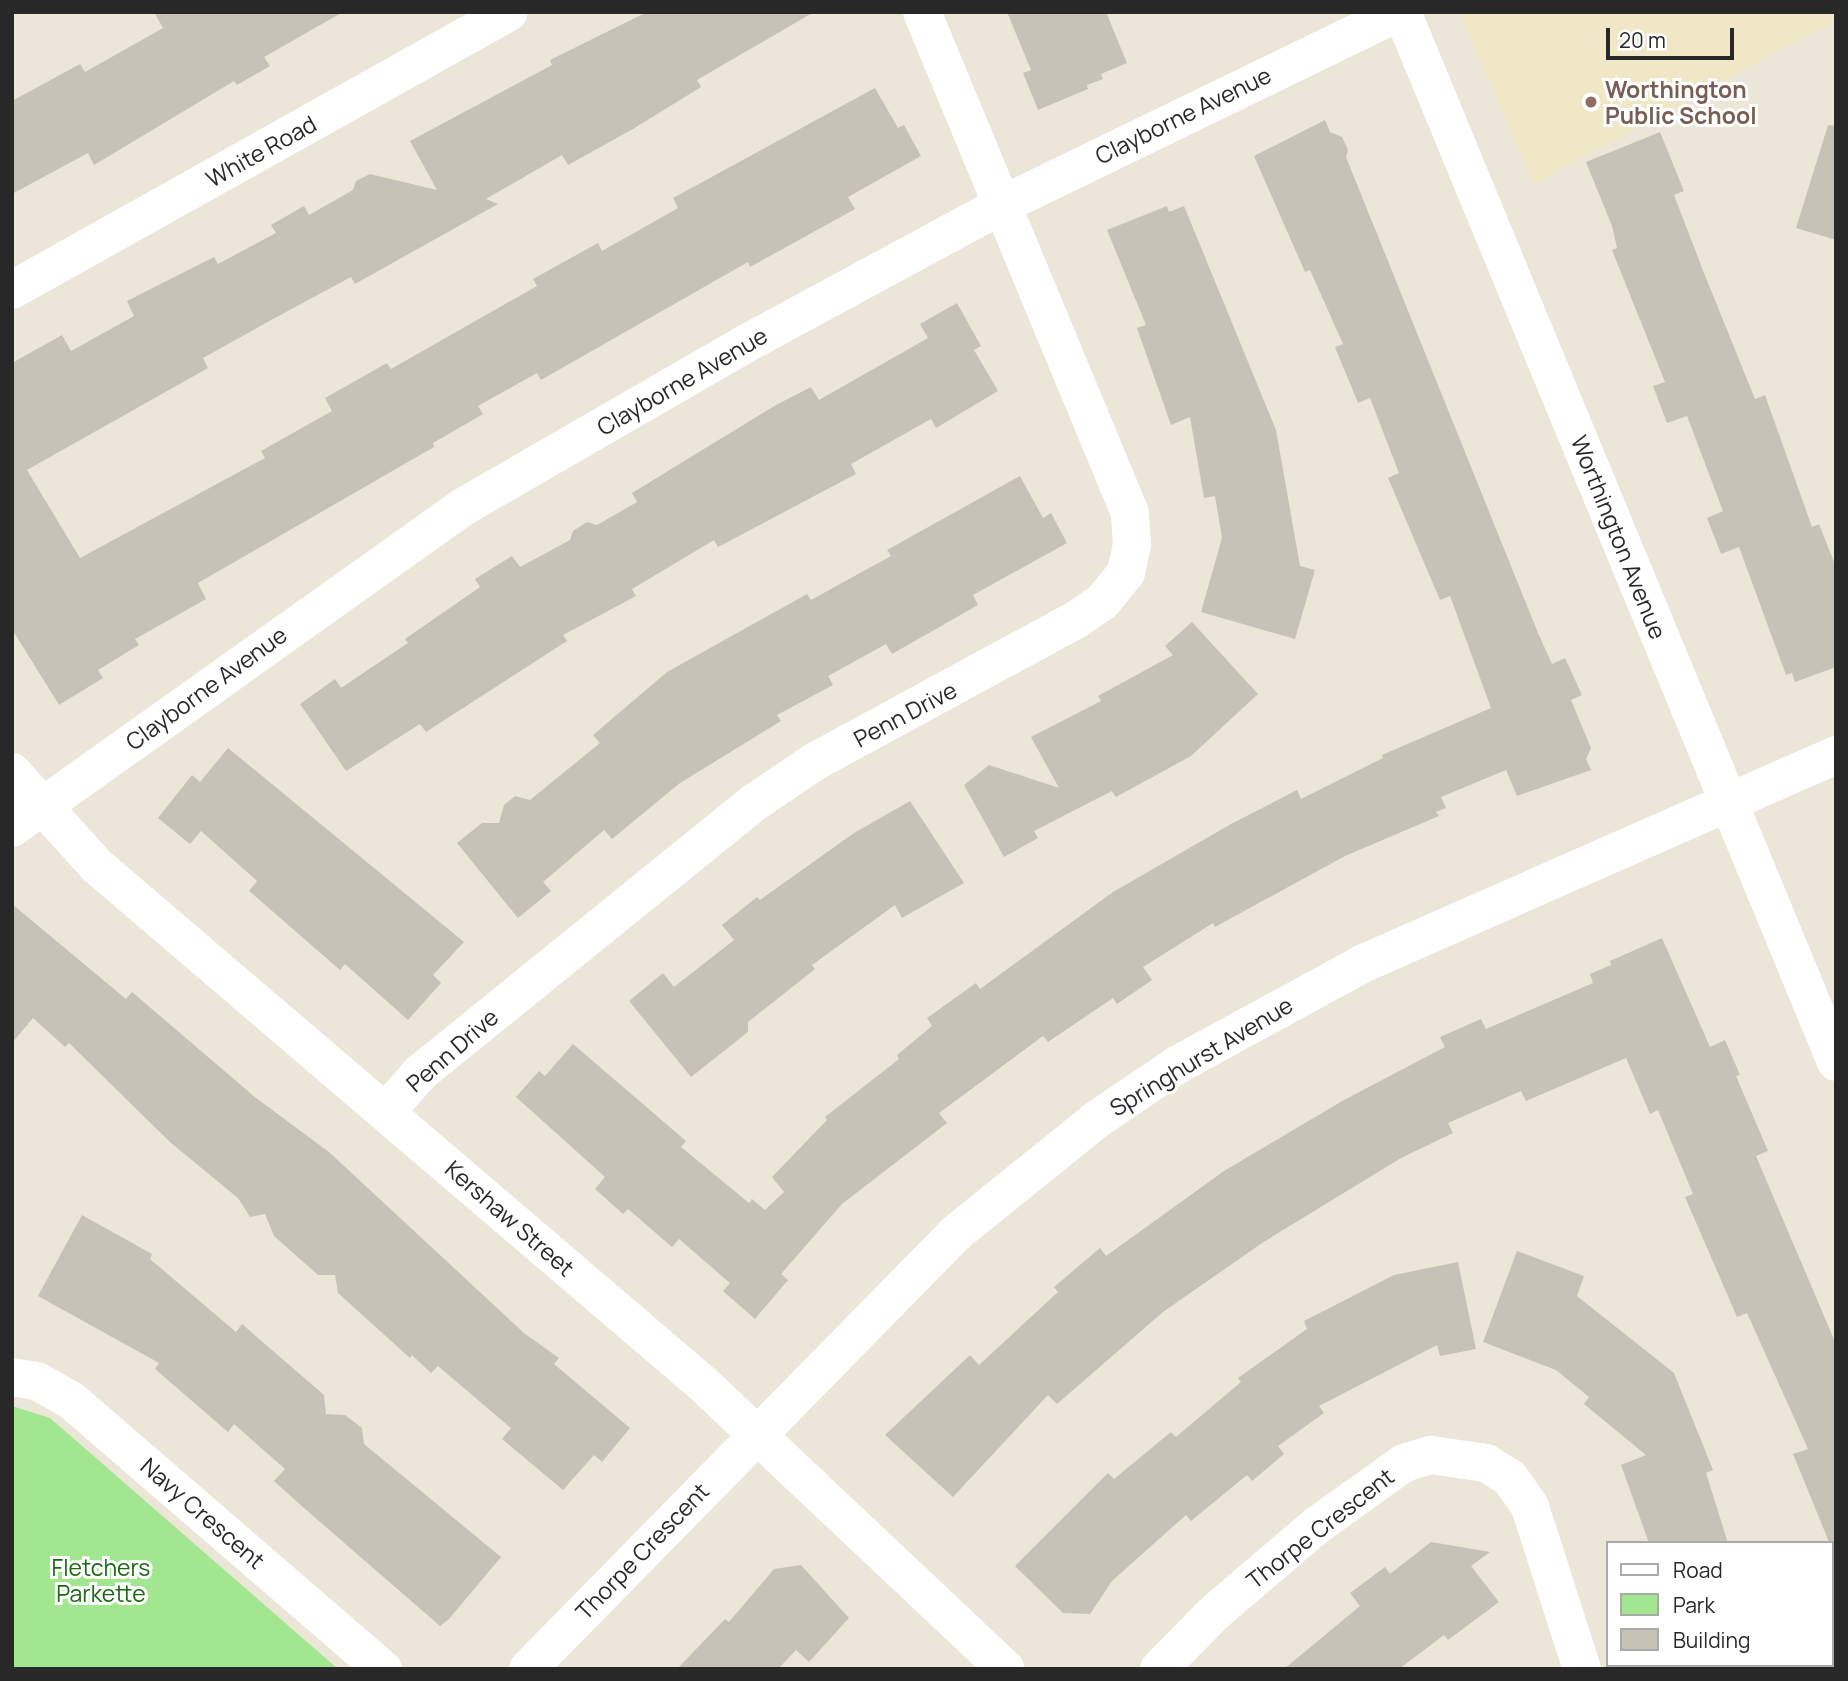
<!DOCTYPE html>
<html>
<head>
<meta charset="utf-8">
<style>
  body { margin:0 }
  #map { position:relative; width:1848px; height:1681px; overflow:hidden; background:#ece6d8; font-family:Manrope,sans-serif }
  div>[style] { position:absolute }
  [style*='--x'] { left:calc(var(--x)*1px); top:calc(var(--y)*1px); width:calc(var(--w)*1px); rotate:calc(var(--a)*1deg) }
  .education>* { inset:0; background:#efe7c5 }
  .green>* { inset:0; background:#a2e78f }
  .building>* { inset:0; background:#c6c2b8 }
  .minor>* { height:38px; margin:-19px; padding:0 19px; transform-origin:19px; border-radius:19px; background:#fff }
  .dots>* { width:19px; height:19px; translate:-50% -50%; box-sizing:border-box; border:4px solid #fff; border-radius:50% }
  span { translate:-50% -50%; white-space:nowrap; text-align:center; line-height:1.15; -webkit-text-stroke:6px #fff; paint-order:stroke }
  .education-label { font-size:23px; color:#785e54; font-weight:700 }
  .left { translate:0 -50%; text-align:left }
  .street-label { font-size:23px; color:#282828 }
  .park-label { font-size:23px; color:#1b6814 }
  .frame { position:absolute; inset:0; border:14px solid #282828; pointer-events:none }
  .legend { position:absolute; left:1606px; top:1541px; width:228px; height:126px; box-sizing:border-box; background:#fff; border:2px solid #a9a9a9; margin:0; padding:9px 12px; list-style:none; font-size:21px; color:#282828 }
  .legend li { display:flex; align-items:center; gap:14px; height:35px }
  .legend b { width:35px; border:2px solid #a9a9a9 }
  .scale { position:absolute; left:1606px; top:28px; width:128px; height:32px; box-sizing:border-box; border:4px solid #282828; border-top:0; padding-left:9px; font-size:21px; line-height:24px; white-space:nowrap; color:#282828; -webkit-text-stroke:5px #fff; paint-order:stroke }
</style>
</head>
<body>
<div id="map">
  <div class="education">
    <i style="clip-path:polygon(1460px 12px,1836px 12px,1836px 20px,1533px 184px)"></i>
  </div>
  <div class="green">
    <i style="clip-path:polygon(12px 1406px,50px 1418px,338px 1669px,12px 1669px)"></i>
  </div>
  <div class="building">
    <i style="clip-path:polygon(154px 12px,343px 12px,264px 57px,270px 66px,237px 85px,234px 81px,94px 165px,88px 153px,12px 194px,12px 101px,80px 64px,85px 72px,163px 28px)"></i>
    <i style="clip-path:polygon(647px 12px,814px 12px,697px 80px,701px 87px,633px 129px,568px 165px,562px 155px,486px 199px,498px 204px,355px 284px,351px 277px,273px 319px,203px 358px,208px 368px,27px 470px,80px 558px,265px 458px,261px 451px,332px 411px,325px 398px,387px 363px,391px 369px,537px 286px,533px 279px,598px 243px,602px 251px,678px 208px,673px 198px,875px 88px,898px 128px,904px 125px,921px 156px,848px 197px,855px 209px,750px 267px,748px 262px,541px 380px,537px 373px,478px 406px,483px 414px,433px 443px,434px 447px,198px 583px,206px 599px,135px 639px,139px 645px,98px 670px,103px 678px,59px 705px,12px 629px,12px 363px,62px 335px,71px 351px,134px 316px,127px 301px,214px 257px,218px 264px,276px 233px,271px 225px,304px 206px,309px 215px,353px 190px,356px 181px,370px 174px,437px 190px,410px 141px,552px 65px,550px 60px)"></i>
    <i style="clip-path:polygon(1007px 12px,1106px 12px,1127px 63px,1101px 74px,1103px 79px,1087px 85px,1088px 89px,1038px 110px,1023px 73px,1031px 70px)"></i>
    <i style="clip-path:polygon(1325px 120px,1330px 132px,1342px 137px,1348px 150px,1346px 157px,1538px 633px,1552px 664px,1565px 658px,1582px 695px,1571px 700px,1591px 748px,1586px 759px,1591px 770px,1517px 796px,1506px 770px,1441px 797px,1446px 808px,1436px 812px,1439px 816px,1345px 856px,1215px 927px,1213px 923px,1143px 967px,1152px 980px,1117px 1004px,1113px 998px,1048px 1042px,1043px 1036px,939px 1113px,947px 1123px,842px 1204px,781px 1274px,788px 1280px,755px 1319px,723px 1291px,730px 1283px,679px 1239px,672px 1247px,628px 1209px,623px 1214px,595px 1189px,605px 1177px,516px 1097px,539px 1071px,545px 1076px,573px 1044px,686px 1141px,681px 1147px,749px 1203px,752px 1199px,765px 1210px,784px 1192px,772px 1177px,827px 1120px,825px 1117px,899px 1059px,897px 1055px,932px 1026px,927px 1018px,976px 983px,980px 989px,1113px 892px,1231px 824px,1297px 790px,1301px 799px,1383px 758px,1382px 755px,1491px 708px,1450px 596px,1440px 600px,1388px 478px,1399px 473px,1370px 398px,1358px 403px,1335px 347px,1343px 344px,1310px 270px,1305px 272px,1254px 156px)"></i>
    <i style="clip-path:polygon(1828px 125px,1836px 126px,1836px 240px,1796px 228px)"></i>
    <i style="clip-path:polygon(1660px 132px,1684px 191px,1674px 195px,1702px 268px,1755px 399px,1765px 395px,1812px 527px,1819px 524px,1836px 567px,1836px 667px,1795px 682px,1792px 673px,1786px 675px,1739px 547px,1721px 554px,1707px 518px,1723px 511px,1687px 416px,1667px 423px,1653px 386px,1665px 382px,1612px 250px,1617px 248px,1612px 226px,1586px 162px)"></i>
    <i style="clip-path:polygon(1167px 206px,1169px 212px,1184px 206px,1276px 430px,1300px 566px,1315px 570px,1295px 639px,1201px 612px,1222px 538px,1215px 496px,1204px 498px,1190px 417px,1171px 425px,1137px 328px,1146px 325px,1107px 230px)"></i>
    <i style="clip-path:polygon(957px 303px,981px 346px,974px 350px,998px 391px,936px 428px,931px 419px,851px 464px,856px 474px,718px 547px,714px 540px,632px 589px,636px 596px,563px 635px,567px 641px,426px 732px,420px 724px,346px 771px,300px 704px,335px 679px,341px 688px,408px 643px,405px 639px,480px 587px,475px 579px,512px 556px,520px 567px,570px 540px,573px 531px,587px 522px,597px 525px,637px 502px,632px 493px,776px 405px,811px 387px,819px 400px,928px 338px,920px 324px)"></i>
    <i style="clip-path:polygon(1020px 476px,1043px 518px,1051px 513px,1067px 543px,973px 595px,978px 605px,892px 654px,886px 644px,828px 676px,833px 685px,777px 715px,781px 721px,680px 783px,612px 839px,604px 830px,543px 882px,551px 891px,518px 918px,457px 843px,482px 823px,499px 823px,504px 805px,515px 796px,530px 800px,600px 743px,593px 735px,667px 672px,807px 594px,811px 600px,891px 556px,887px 550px)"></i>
    <i style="clip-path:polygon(1192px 622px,1258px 694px,1191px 756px,1116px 797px,1112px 791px,1034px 831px,1038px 838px,1004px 857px,964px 785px,989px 765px,1059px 788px,1031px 737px,1101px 701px,1098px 696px,1173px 655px,1165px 646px)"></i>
    <i style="clip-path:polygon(228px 748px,464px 942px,433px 975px,441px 983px,408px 1020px,345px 964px,340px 970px,249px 891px,257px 881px,201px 831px,190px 844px,158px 818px,192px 775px,200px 782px)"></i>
    <i style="clip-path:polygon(910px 801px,964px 883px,902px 918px,895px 905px,812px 965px,815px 969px,748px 1022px,748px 1032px,691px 1077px,629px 1001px,663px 973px,674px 987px,734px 940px,722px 925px,757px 897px,760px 900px,854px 833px)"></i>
    <i style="clip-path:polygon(12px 904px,126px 999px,132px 992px,256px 1098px,329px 1152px,524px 1333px,559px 1358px,554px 1364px,630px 1428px,602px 1462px,594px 1455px,563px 1490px,502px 1439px,511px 1428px,438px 1366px,431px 1373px,412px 1355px,410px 1358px,338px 1293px,335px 1275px,318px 1275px,291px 1251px,274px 1236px,265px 1214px,250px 1217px,238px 1198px,171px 1143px,69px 1043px,65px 1047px,33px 1018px,12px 1043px)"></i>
    <i style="clip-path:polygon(1662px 938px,1710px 1047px,1725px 1040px,1740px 1075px,1736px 1076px,1768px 1151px,1756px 1156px,1836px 1344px,1836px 1559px,1793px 1454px,1808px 1449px,1747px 1313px,1737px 1317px,1685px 1197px,1693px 1194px,1658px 1110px,1650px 1114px,1626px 1058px,1526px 1101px,1521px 1091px,1448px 1123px,1453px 1133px,1401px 1158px,1262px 1243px,1163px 1312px,1057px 1404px,1048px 1395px,953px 1497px,885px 1435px,970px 1355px,979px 1365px,1058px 1292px,1054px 1287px,1100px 1248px,1106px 1256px,1224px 1171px,1344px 1100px,1445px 1047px,1440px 1037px,1481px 1019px,1486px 1029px,1593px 983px,1590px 974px,1611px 965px,1610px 961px)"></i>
    <i style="clip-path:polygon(82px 1215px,152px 1254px,150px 1259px,236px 1332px,242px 1324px,324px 1395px,326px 1414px,345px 1415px,362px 1428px,364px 1444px,501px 1557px,449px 1619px,440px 1626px,304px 1508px,274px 1481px,285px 1469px,234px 1424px,228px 1432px,155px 1369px,159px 1363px,38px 1296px)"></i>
    <i style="clip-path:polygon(1517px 1251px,1584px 1276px,1577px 1296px,1674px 1373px,1713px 1470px,1706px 1473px,1728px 1543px,1649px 1543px,1621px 1465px,1646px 1455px,1584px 1404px,1589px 1397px,1556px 1370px,1483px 1342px)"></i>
    <i style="clip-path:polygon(1458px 1262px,1476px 1349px,1440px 1356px,1437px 1345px,1319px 1406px,1324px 1413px,1278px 1446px,1284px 1454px,1252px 1481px,1247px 1475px,1191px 1521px,1186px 1515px,1112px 1581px,1090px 1614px,1063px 1613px,1015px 1566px,1108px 1473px,1114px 1479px,1171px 1432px,1176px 1437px,1241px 1382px,1238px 1378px,1307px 1329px,1304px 1321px,1394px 1275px)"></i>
    <i style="clip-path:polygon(1431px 1542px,1490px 1552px,1471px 1566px,1499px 1602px,1448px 1640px,1444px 1635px,1399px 1669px,1284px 1669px,1360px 1606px,1350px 1593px,1385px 1567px,1390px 1574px)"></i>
    <i style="clip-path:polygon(801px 1565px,849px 1618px,809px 1662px,796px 1650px,778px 1669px,677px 1669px,725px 1619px,729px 1622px,774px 1569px)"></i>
  </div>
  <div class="minor">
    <i style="--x:1402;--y:12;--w:1136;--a:67.54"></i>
    <i style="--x:12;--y:290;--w:569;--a:-29.22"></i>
    <i style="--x:12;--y:772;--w:127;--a:47.9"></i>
    <i style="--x:97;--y:866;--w:796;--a:40.52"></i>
    <i style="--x:702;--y:1383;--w:417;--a:43.3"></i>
    <i style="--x:12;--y:828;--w:554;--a:-35.44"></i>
    <i style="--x:463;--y:507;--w:326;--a:-30"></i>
    <i style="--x:745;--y:344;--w:294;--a:-28.4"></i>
    <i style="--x:1004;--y:204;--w:439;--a:-25.9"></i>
    <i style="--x:386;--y:1112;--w:52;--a:-48.9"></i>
    <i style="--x:420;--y:1073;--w:431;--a:-39"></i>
    <i style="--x:755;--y:802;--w:71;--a:-34.1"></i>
    <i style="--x:814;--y:762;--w:298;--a:-28.5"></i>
    <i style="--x:1076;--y:620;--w:33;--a:-35"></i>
    <i style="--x:1103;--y:601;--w:36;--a:-51"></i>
    <i style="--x:1126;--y:573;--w:30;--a:-78"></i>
    <i style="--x:1132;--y:544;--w:31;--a:-94"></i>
    <i style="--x:1130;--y:513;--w:542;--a:-112.55"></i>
    <i style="--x:12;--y:1377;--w:25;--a:9"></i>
    <i style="--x:37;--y:1381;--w:40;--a:29.7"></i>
    <i style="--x:72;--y:1401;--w:411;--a:40.8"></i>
    <i style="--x:528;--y:1669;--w:611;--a:-45.53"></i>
    <i style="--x:956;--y:1233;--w:180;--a:-38.9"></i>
    <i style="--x:1096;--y:1120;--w:98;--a:-34.2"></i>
    <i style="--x:1177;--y:1065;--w:211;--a:-28.6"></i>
    <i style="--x:1362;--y:964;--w:518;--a:-23.79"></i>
    <i style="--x:1159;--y:1669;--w:77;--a:-45.5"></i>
    <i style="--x:1213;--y:1614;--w:135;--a:-40.5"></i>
    <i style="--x:1316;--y:1526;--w:108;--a:-35.6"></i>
    <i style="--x:1404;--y:1463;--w:28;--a:-17"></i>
    <i style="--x:1431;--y:1455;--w:56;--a:8.3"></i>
    <i style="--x:1486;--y:1463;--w:28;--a:32"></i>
    <i style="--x:1510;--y:1478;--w:35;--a:55"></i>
    <i style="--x:1530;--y:1507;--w:170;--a:72.2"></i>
  </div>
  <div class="dots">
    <i style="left:1591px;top:102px;background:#8d6e63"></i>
  </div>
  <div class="education-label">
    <span class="left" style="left:1605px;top:102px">Worthington<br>Public School</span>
  </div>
  <div class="street-label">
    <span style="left:1183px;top:115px;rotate:-26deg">Clayborne Avenue</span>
    <span style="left:261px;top:151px;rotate:-29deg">White Road</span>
    <span style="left:682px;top:381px;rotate:-30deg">Clayborne Avenue</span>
    <span style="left:1619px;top:537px;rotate:68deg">Worthington Avenue</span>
    <span style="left:206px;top:688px;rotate:-36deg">Clayborne Avenue</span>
    <span style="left:905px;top:714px;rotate:-28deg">Penn Drive</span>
    <span style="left:452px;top:1050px;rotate:-41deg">Penn Drive</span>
    <span style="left:1201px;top:1056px;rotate:-31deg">Springhurst Avenue</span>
    <span style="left:510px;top:1218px;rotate:41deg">Kershaw Street</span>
    <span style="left:203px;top:1513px;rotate:41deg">Navy Crescent</span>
    <span style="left:1320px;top:1528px;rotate:-38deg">Thorpe Crescent</span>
    <span style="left:642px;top:1551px;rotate:-46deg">Thorpe Crescent</span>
  </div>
  <div class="park-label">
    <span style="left:101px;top:1580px">Fletchers<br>Parkette</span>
  </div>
  <div class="frame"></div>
  <ul class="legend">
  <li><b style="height:9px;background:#fff"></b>Road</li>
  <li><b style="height:19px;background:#a2e78f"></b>Park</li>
  <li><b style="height:19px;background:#c6c2b8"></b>Building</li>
  </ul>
  <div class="scale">20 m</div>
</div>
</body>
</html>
